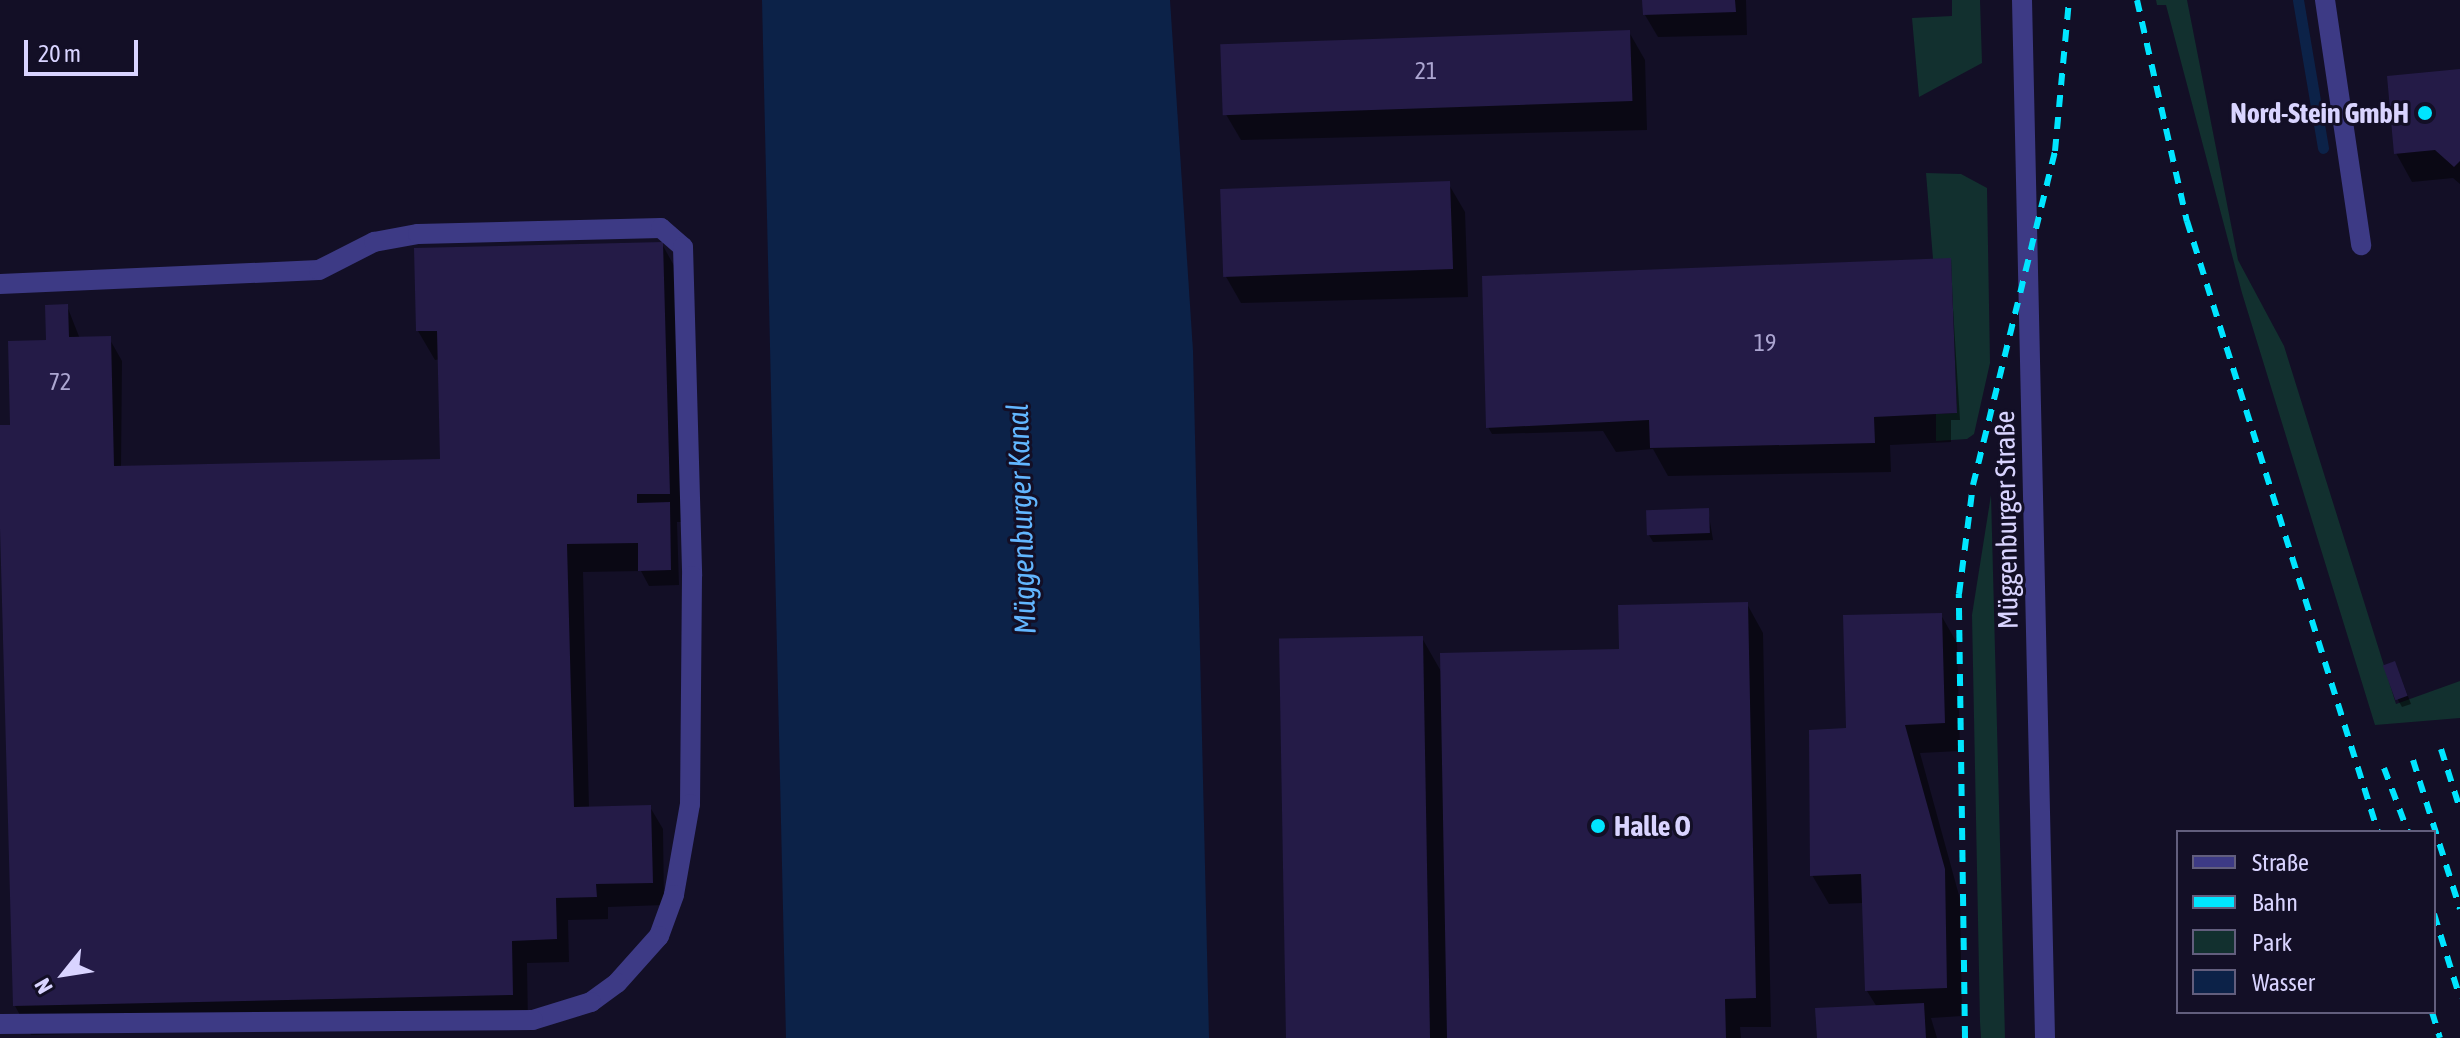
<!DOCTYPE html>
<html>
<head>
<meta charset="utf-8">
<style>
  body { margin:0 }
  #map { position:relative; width:2460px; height:1038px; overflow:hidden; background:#130f26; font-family:"Asap Condensed",sans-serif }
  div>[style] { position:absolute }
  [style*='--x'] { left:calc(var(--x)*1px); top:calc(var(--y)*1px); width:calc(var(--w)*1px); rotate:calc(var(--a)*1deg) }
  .green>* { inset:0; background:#12302f }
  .water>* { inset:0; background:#0c2248 }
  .shadow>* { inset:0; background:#0007 }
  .stream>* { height:11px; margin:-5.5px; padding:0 5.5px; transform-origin:5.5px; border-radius:5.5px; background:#0c2248 }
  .building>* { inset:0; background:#241b47; transform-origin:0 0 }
  .service>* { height:20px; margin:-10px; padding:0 10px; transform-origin:10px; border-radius:10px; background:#3d3a85 }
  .minor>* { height:20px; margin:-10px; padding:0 10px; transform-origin:10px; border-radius:10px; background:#3d3a85 }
  .rail>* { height:6px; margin-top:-3px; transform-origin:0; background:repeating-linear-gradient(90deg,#00e5ff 0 12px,transparent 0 22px) }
  .dots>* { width:22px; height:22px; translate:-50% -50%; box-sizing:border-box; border:4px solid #130f26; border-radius:50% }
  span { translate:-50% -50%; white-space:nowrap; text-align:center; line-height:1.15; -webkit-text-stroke:6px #130f26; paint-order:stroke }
  .number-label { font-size:24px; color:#aca6d1 }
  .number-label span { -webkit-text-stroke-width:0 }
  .poi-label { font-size:28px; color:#d9d4ff; font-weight:700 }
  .right { translate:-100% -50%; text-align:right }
  .left { translate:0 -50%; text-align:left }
  .street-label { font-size:28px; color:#d9d4ff }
  .water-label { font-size:30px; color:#62b6ff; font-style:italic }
  .legend { position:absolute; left:2176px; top:830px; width:260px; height:184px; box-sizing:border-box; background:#130f26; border:2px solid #625e7d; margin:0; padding:10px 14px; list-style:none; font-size:24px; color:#d9d4ff }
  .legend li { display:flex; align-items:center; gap:16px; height:40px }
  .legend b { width:40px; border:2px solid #625e7d }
  .north { position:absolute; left:24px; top:934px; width:80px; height:80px; -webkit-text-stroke:6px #130f26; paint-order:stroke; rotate:240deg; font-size:22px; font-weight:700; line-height:32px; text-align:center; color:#d9d4ff }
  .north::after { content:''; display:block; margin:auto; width:28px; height:36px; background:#d9d4ff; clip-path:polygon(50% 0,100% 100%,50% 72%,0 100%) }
  .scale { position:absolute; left:24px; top:40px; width:114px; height:36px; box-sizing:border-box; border:4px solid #d9d4ff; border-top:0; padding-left:10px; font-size:24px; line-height:28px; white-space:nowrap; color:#d9d4ff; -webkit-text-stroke:6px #130f26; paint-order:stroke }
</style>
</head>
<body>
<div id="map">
  <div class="green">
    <i style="clip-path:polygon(1952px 0,1980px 0,1982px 63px,1919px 97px,1912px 18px,1952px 16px)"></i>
    <i style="clip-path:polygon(2156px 0,2187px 0,2238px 260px,2284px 346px,2396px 704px,2460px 681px,2460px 718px,2375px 725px,2242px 293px,2166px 5px,2157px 5px)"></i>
    <i style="clip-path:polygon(1926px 173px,1961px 174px,1987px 188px,1990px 363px,1974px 434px,1967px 439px,1936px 441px,1936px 414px,1957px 413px,1951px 259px,1933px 259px)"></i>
    <i style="clip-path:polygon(1991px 495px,2005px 1038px,1981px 1038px,1980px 1022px,1972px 615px)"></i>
  </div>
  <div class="water">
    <i style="clip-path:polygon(762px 0,1170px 0,1193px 351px,1209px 1038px,786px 1038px)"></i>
  </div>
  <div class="shadow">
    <i style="clip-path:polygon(1644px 0,1746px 0,1747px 35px,1658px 37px,1645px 15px)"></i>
    <i style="clip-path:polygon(1629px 32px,1645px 60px,1647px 130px,1241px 140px,1224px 111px)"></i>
    <i style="clip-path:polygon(2460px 71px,2460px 184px,2453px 178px,2412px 182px,2396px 153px)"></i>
    <i style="clip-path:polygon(1448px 183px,1465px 212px,1468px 297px,1241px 303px,1225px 275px)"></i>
    <i style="clip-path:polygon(662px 244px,678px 273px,685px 522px,677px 522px,679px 585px,649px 586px,641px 571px,583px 572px,589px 808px,650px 807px,663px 829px,664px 905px,608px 907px,608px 919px,568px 920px,569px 962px,527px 963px,528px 1023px,31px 1035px,15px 1006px,0 427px,14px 427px,67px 306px,80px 339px,109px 338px,122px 361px,121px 468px,442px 460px,440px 359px,435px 360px,418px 331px)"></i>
    <i style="clip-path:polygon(1950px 260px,1960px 420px,1951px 420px,1951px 442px,1890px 445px,1891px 472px,1668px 476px,1653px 449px,1616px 452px,1603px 431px,1492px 434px,1488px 427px)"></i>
    <i style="clip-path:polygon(1708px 510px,1713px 540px,1653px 542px,1649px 535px)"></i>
    <i style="clip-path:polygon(1747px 604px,1763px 633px,1771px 1027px,1740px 1027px,1741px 1038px,1288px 1038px,1422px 638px,1442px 673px,1621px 651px)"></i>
    <i style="clip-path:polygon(1941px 615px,1957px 643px,1960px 751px,1920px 753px,1960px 899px,1962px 1016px,1931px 1018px,1937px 1038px,1819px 1038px,1877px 1007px,1867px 991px,1864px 903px,1829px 904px,1812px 875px,1848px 730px)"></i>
    <i style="clip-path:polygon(2398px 670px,2411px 704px,2402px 707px,2398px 700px)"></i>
  </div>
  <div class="stream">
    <i style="--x:2298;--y:0;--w:150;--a:80.4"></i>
  </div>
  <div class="building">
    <i style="clip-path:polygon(1642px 0,1735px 0,1736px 12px,1643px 15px)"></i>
    <i style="left:1630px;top:30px;width:71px;height:410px;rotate:88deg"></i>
    <i style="clip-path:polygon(2460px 69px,2460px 161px,2454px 167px,2435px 150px,2394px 154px,2387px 76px)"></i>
    <i style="left:1450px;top:181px;width:88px;height:230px;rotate:88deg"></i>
    <i style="clip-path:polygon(663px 242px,670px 494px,637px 494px,637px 503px,670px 502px,671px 570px,638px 571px,638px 543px,567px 544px,574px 807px,651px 805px,653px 883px,596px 884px,597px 897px,556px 898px,557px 939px,512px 941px,513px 995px,13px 1006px,0 528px,0 425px,10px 425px,8px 341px,46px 340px,45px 305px,68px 304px,69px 337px,111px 336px,114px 466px,440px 459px,437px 331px,416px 331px,414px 248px)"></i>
    <i style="clip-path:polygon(1951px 258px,1957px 413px,1874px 417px,1875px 443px,1650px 448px,1649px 420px,1486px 428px,1482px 276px)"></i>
    <i style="left:1709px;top:508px;width:25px;height:63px;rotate:88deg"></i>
    <i style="clip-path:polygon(1748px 602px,1756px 998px,1725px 999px,1726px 1038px,1447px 1038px,1440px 653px,1619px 649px,1618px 605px)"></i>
    <i style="clip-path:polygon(1942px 613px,1945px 723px,1905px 725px,1945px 869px,1947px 988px,1865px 991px,1861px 874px,1810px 876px,1809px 730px,1846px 728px,1843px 615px)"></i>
    <i style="left:1423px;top:636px;width:402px;height:144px;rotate:89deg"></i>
    <i style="left:2395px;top:661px;width:37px;height:13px;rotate:70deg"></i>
    <i style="clip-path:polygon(1924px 1003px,1926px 1038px,1817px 1038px,1815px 1008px)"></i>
  </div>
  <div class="service">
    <i style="--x:2325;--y:0;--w:248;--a:81.6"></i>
    <i style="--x:0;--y:284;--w:319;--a:-2.5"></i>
    <i style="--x:319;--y:270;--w:62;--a:-27"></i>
    <i style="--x:374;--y:242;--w:45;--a:-10.3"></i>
    <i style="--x:418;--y:234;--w:243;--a:-1.4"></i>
    <i style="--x:661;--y:228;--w:29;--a:41"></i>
    <i style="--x:683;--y:247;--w:329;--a:88.4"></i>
    <i style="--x:692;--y:576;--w:228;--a:90.5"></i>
    <i style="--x:690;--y:804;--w:92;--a:100"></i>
    <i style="--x:674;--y:895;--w:44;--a:110.1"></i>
    <i style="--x:659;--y:936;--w:63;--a:131.8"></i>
    <i style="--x:617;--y:983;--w:32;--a:144"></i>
    <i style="--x:591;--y:1002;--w:61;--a:162.8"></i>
    <i style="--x:533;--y:1020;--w:533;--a:179.57"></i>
  </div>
  <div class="minor">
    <i style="--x:2022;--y:0;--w:1038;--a:88.73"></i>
  </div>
  <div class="rail">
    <i style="--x:2137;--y:0;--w:227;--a:77.3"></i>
    <i style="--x:2187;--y:221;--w:640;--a:72.64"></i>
    <i style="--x:2441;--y:749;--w:63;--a:72.4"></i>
    <i style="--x:2413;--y:760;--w:156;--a:72.5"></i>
    <i style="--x:2384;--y:768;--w:68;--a:69.4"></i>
    <i style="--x:2434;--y:914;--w:88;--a:72.8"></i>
    <i style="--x:2432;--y:1012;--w:27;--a:73"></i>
    <i style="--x:1965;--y:1038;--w:444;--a:-90.8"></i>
    <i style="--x:1959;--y:594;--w:110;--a:-82.7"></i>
    <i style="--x:1973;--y:485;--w:344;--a:-76.2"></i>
    <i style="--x:2055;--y:151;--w:152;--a:-84.7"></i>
  </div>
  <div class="dots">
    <i style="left:2425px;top:113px;background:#00e5ff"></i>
    <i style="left:1598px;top:826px;background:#00e5ff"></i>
  </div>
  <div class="number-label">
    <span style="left:1426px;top:71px">21</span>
    <span style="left:1765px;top:343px">19</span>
    <span style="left:60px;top:382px">72</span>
  </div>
  <div class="poi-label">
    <span class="right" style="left:2409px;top:113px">Nord-Stein GmbH</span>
    <span class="left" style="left:1614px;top:826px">Halle O</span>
  </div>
  <div class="street-label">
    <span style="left:2006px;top:520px;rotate:-91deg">Müggenburger Straße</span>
  </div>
  <div class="water-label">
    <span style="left:1021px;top:519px;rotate:-92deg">Müggenburger Kanal</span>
  </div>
  <ul class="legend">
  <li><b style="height:10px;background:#3d3a85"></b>Straße</li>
  <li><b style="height:10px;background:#00e5ff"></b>Bahn</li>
  <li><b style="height:22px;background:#12302f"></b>Park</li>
  <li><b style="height:22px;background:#0c2248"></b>Wasser</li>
  </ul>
  <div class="north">N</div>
  <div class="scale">20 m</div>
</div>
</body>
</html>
